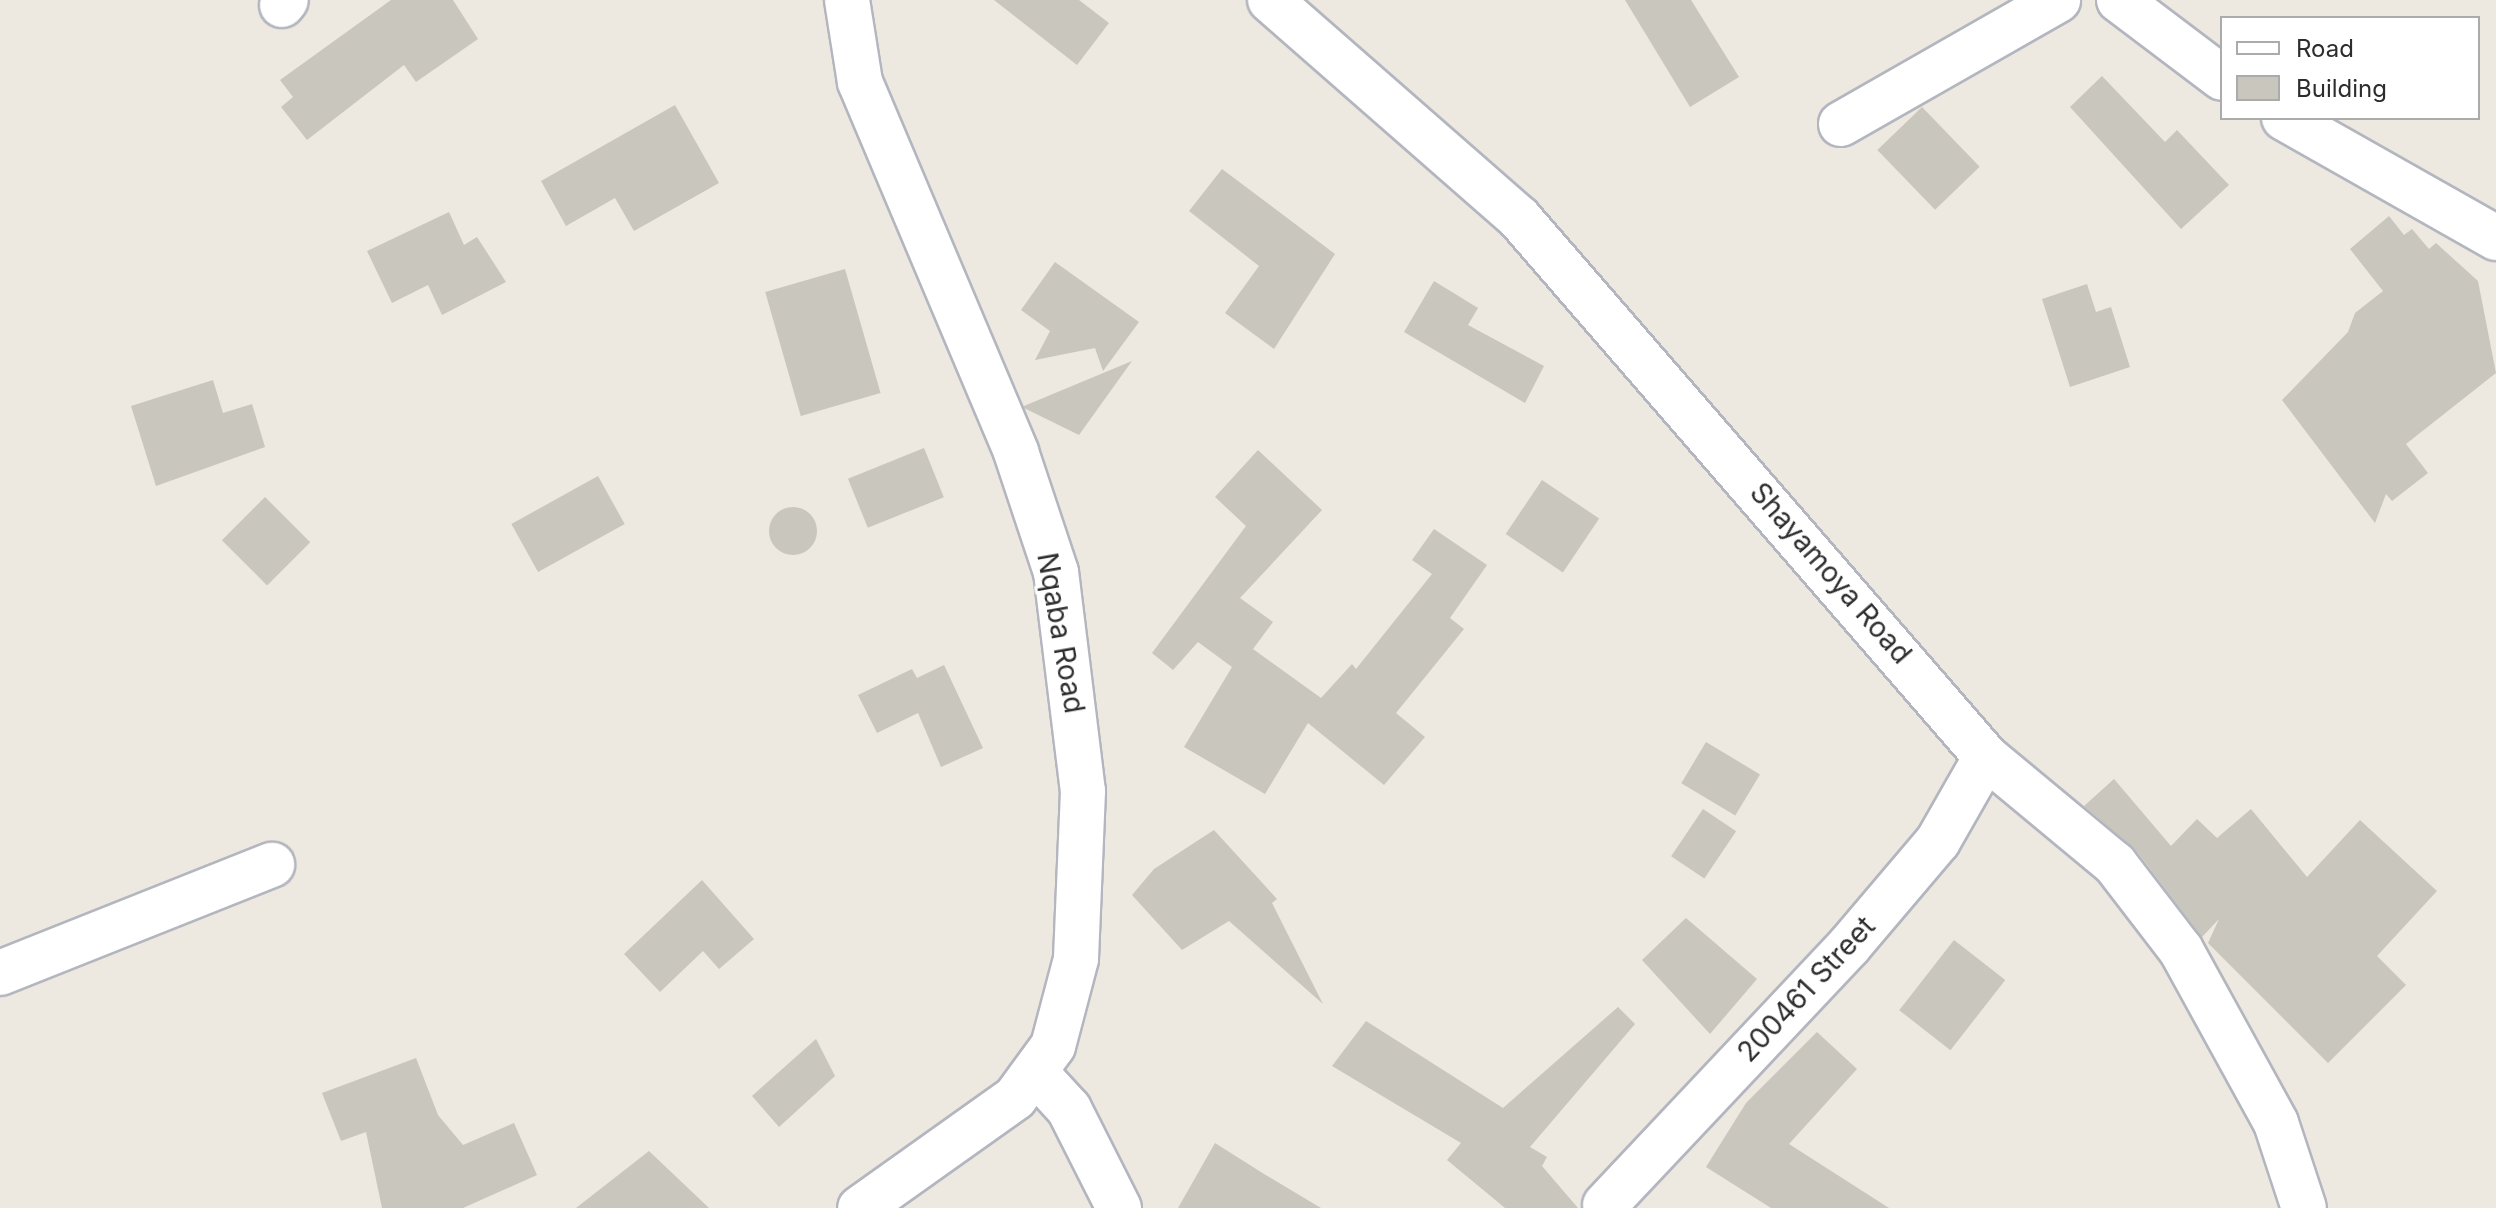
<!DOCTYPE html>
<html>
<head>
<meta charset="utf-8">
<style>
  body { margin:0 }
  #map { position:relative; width:2496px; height:1208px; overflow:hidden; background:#ede8e0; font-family:Inter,sans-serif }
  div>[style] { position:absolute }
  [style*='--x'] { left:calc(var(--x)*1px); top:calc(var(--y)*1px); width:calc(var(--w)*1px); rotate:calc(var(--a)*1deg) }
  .building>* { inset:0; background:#c9c6be; transform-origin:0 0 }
  .round { border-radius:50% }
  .roads { filter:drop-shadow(2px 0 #b3b6bf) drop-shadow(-2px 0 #b3b6bf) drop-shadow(0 2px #b3b6bf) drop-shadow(0 -2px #b3b6bf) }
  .minor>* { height:44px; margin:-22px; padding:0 22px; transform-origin:22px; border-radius:22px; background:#fff }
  span { translate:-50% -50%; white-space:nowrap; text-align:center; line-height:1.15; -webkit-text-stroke:6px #fff; paint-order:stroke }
  .street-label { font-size:28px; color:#2d2d2d }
  .legend { position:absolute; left:2220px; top:16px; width:260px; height:104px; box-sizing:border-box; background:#fff; border:2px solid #ababab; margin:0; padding:10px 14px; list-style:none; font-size:24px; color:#2d2d2d }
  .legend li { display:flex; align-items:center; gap:16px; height:40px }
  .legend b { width:40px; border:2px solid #ababab }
</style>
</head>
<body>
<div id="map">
  <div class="building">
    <i style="clip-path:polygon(391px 0,453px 0,478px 39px,416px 82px,404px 65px,307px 140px,281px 107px,293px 97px,280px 80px)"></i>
    <i style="clip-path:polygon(994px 0,1079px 0,1109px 23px,1077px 65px)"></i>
    <i style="clip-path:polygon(1625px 0,1691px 0,1739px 77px,1690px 107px)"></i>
    <i style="clip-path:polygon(2102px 76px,2165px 142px,2177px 130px,2229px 185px,2181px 229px,2070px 107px)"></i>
    <i style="clip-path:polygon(675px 105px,719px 183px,634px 231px,615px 198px,566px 226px,541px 181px)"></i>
    <i style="left:1922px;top:107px;width:83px;height:62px;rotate:46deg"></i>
    <i style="clip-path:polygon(1222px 169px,1335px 254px,1274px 349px,1225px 313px,1259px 266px,1189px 211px)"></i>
    <i style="clip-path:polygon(449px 212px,464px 245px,477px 237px,506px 282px,442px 315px,428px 285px,392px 303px,367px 251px)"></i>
    <i style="clip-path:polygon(2389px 216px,2404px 235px,2412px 229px,2429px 249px,2436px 243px,2478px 281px,2496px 373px,2406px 444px,2428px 473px,2392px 501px,2386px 494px,2375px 523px,2282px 400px,2348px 332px,2355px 313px,2383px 291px,2350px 249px)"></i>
    <i style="clip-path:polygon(1055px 262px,1139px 322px,1103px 371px,1095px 348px,1035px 360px,1050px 331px,1021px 310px)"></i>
    <i style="left:845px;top:269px;width:129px;height:83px;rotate:74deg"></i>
    <i style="clip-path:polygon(1434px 281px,1478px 308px,1468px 325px,1544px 366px,1525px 403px,1404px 332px)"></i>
    <i style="clip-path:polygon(2087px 284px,2096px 312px,2111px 307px,2130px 367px,2070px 387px,2042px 299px)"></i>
    <i style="clip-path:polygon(1132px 361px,1079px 435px,1024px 408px,1024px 406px)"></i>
    <i style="clip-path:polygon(213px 380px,223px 413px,252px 404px,265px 447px,156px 486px,131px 406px)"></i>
    <i style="left:924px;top:448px;width:53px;height:82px;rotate:68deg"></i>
    <i style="clip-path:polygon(1258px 450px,1322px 510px,1240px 598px,1273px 622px,1253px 649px,1321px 698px,1352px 664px,1356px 669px,1432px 574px,1412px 560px,1434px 529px,1487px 565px,1450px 618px,1464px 629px,1396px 713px,1425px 737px,1384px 785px,1308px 723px,1265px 794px,1184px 747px,1232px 667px,1198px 642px,1173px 670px,1152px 653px,1246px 526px,1215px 497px)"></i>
    <i style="left:598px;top:476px;width:55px;height:99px;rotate:61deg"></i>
    <i style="left:1542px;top:480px;width:69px;height:65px;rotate:34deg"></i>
    <i style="left:265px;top:497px;width:64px;height:61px;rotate:45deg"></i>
    <i class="round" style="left:769px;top:507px;width:48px;height:48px"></i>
    <i style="clip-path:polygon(944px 665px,983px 748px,941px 767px,918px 713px,877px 733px,858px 695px,912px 669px,917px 678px)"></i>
    <i style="left:1706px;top:742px;width:63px;height:48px;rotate:31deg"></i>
    <i style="clip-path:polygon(2114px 779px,2171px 846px,2197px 819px,2217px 838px,2251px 809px,2307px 877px,2360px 820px,2437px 891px,2377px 956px,2406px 985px,2328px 1063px,2208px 943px,2219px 919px,2202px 937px,2135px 849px,2084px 806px)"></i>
    <i style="left:1703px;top:809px;width:40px;height:57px;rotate:34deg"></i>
    <i style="clip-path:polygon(1214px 830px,1277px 899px,1272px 903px,1323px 1004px,1229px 921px,1182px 950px,1132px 895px,1154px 869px)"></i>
    <i style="clip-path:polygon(702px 880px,754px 939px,719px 969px,703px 951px,660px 992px,624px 954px)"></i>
    <i style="clip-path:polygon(1686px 918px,1757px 979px,1710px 1034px,1642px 960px)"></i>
    <i style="left:1954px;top:940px;width:65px;height:89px;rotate:38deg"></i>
    <i style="clip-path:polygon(1618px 1007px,1635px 1024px,1530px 1147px,1547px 1157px,1542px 1166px,1578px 1208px,1505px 1208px,1447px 1160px,1461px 1143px,1332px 1066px,1366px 1021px,1503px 1108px)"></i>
    <i style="clip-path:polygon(1817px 1032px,1857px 1069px,1789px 1144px,1889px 1208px,1771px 1208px,1706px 1167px,1746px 1103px)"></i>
    <i style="clip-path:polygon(816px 1039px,835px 1076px,779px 1127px,752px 1096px)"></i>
    <i style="clip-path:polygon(416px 1058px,438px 1115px,463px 1145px,514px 1123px,537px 1175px,463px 1208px,382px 1208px,366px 1132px,341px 1141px,322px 1093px)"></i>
    <i style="clip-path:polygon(1215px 1143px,1264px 1174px,1321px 1208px,1178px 1208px)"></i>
    <i style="clip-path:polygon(649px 1151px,709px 1208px,576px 1208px)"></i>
  </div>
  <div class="roads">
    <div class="minor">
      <i style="--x:847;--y:0;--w:83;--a:81"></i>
      <i style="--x:860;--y:82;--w:402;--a:67.1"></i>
      <i style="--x:1016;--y:452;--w:126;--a:71.6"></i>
      <i style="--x:1056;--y:572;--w:221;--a:83"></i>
      <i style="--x:1083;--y:791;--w:168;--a:92.4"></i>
      <i style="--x:1076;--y:959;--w:90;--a:104.8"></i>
      <i style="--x:1053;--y:1046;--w:64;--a:126.2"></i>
      <i style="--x:1015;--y:1098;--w:190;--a:144.6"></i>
      <i style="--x:1270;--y:0;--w:331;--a:41.2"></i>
      <i style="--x:1519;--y:218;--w:713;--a:49.09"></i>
      <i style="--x:1986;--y:757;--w:168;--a:39.7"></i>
      <i style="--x:2115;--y:864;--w:108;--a:52.5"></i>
      <i style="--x:2181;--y:950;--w:197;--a:61.2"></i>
      <i style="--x:2276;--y:1123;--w:89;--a:71.8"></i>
      <i style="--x:2119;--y:0;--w:129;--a:37.1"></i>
      <i style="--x:282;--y:5;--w:6;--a:-51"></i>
      <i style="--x:2284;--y:118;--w:244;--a:29.5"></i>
      <i style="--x:1841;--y:124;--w:250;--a:-29.7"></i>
      <i style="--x:0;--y:973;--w:293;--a:-21.7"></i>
      <i style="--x:1036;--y:1073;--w:49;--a:47.5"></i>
      <i style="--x:1069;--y:1109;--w:111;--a:63.2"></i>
      <i style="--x:1605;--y:1205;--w:356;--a:-46.7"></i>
      <i style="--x:1849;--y:946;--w:138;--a:-49.7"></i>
      <i style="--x:1938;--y:841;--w:97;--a:-60.3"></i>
    </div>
  </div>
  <div class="street-label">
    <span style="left:1831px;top:573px;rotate:49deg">Shayamoya Road</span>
    <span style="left:1061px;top:633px;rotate:80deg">Nqaba Road</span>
    <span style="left:1806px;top:989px;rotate:-47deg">200461 Street</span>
  </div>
  <ul class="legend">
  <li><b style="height:10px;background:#fff"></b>Road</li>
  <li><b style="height:22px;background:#c9c6be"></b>Building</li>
  </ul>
</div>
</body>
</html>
